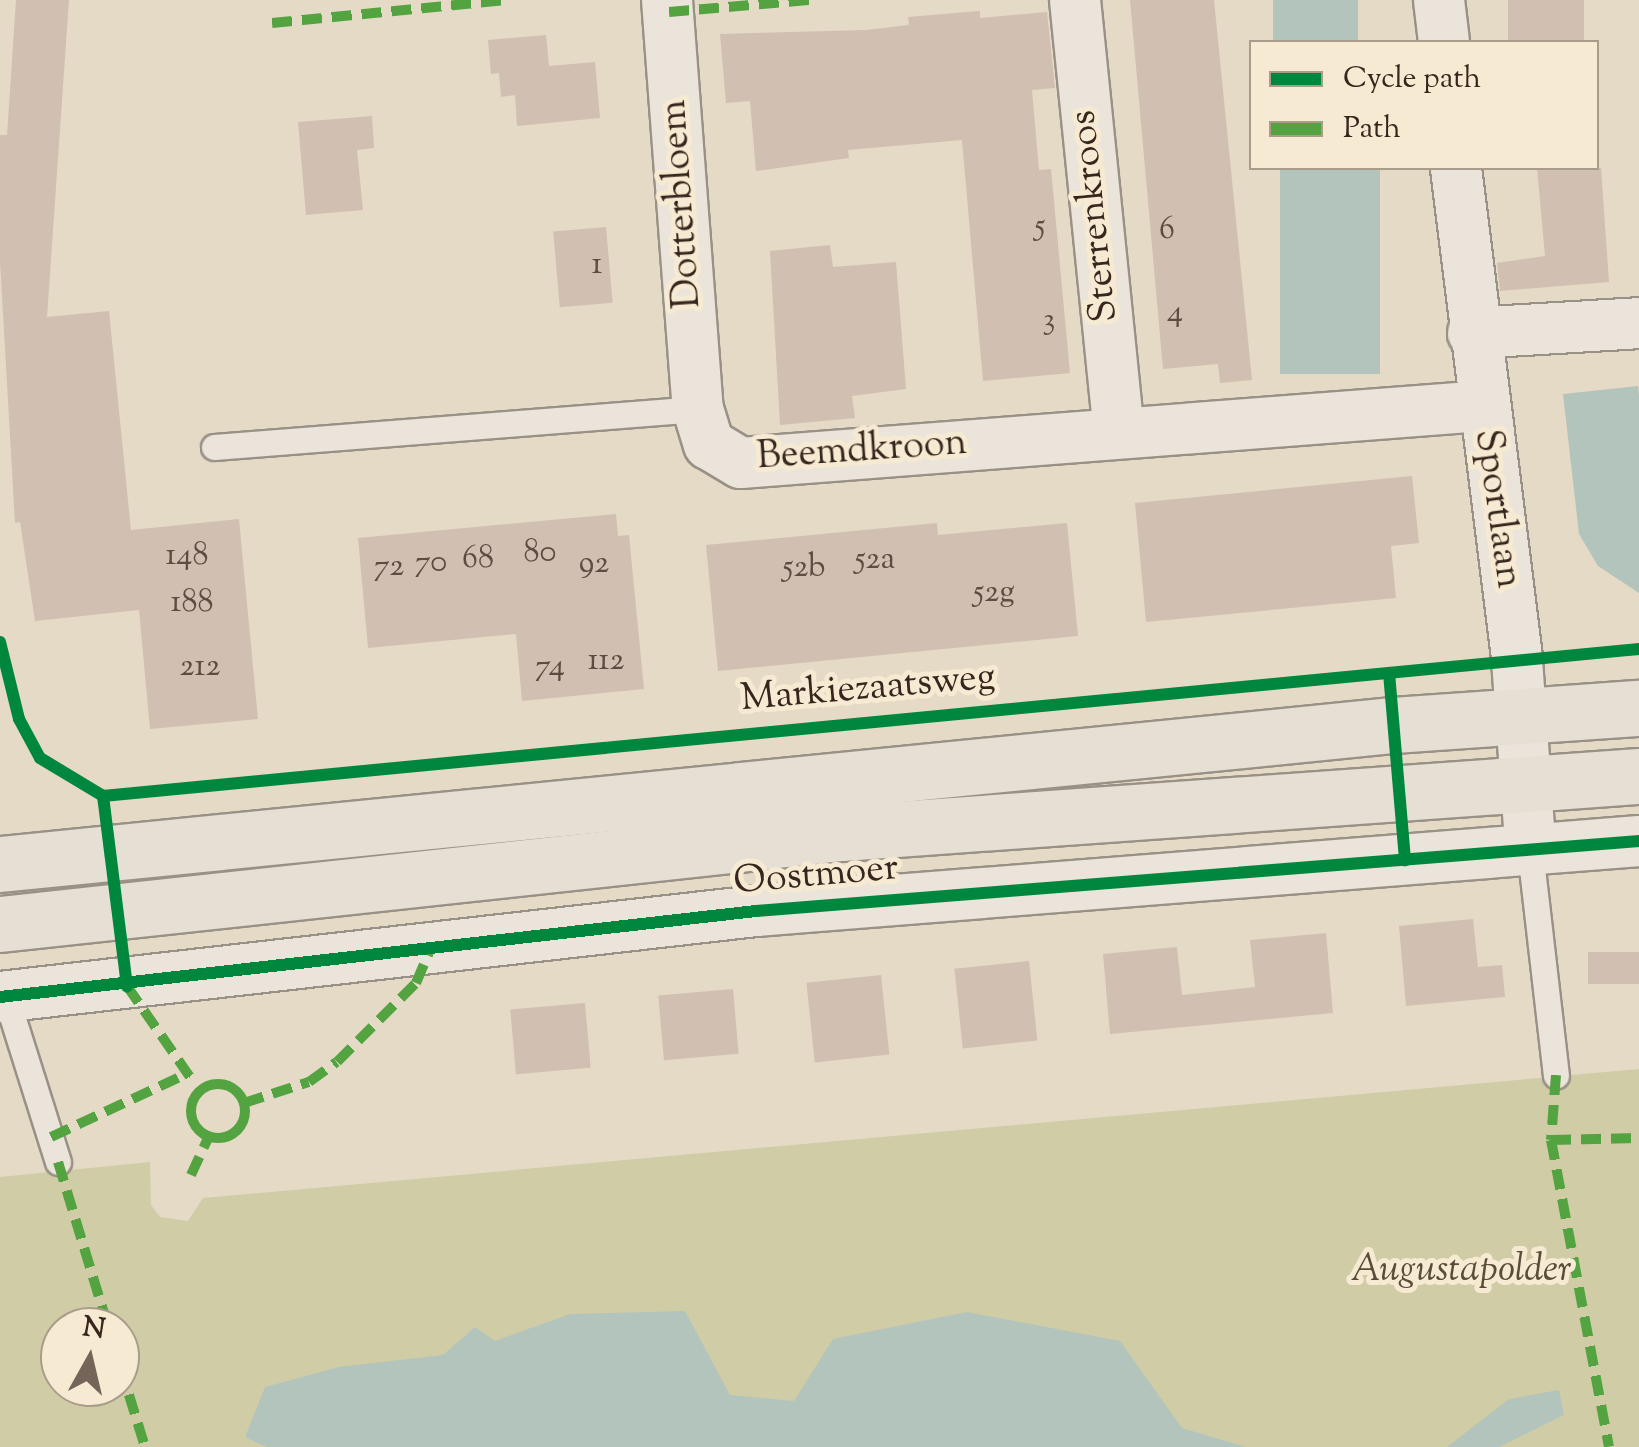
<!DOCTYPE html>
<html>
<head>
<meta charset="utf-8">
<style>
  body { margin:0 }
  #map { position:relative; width:1639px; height:1447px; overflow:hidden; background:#e5dac6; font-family:"Sorts Mill Goudy",serif }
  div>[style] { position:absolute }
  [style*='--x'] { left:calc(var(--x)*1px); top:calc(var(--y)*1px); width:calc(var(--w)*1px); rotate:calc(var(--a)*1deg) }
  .green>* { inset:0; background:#d0cca6 }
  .water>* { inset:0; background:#b3c4bc; transform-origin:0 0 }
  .building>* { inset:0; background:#d1bfb2; transform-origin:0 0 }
  .roads { filter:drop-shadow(2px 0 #999185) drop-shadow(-2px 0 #999185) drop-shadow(0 2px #999185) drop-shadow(0 -2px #999185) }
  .service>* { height:25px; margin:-12.5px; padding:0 12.5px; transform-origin:12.5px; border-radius:12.5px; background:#eae4da }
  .minor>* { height:50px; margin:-25px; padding:0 25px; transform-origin:25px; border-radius:25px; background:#eae4da }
  .primary>* { height:55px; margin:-27.5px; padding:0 27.5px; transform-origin:27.5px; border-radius:27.5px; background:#e6e0d4 }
  .quiet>* { height:10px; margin-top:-5px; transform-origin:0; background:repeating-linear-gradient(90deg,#53a341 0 20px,transparent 0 30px) }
  .quiet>.ring { margin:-5px; padding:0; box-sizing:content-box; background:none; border:10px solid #53a341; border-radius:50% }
  .cycleway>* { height:12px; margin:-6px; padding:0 6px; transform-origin:6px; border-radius:6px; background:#00873e }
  span { translate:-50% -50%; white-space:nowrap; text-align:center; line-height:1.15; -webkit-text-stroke:10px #f7ead2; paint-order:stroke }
  .number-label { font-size:32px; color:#5e4c42 }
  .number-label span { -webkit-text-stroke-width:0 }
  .street-label { font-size:38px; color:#37261d }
  .park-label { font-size:38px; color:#594c39; font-style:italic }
  .legend { position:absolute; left:1249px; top:40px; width:350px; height:130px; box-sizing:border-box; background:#f7ead2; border:2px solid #aa9c8a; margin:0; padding:12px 18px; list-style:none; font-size:30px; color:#37261d }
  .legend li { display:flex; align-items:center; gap:20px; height:50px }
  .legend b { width:50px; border:2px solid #aa9c8a }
  .north { position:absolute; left:40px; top:1307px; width:100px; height:100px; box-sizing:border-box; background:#f7ead2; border:2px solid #aa9c8a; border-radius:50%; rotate:8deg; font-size:28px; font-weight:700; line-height:40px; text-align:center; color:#37261d }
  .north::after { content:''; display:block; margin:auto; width:35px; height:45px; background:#746558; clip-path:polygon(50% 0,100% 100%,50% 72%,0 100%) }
</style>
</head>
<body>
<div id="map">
  <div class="green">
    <i style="clip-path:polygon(evenodd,1639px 1069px,1639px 1447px,0 1447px,0 1177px,150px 1162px,151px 1205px,160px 1217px,188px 1221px,203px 1198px,1639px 1069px,60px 1327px,120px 1327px,120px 1387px,60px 1387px,60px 1327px)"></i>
  </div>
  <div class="water">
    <i style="left:1273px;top:0;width:85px;height:42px"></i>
    <i style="left:1280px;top:168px;width:100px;height:206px"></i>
    <i style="clip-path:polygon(1638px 386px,1639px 395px,1639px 593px,1598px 566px,1579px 534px,1563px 394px)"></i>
    <i style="clip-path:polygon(685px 1311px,730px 1395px,794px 1401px,833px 1339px,967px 1312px,1120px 1341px,1182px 1428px,1246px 1447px,266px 1447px,245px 1437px,265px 1387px,339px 1367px,443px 1355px,475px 1327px,495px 1341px,570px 1314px)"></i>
    <i style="clip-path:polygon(1559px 1390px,1564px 1415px,1499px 1447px,1447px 1447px,1509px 1399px)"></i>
  </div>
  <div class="building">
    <i style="clip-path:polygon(16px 0,69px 0,47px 317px,109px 311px,131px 530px,239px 519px,258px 719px,150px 729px,139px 610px,35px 621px,20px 522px,15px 523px,0 261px,0 135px,7px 135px)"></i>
    <i style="clip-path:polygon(1130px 0,1214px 0,1252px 380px,1220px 383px,1218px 364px,1163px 369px)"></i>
    <i style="left:1508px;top:0;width:76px;height:42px"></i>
    <i style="clip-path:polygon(980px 11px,980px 18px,1047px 12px,1055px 88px,1032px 90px,1039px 170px,1051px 169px,1070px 373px,983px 381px,962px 140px,848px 150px,849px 158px,756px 171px,750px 101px,726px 103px,720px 34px,866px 30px,909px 25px,908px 17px)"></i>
    <i style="clip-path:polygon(546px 35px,549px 66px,595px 62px,600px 118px,517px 126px,515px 95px,501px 97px,499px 73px,491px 74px,488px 40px)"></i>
    <i style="clip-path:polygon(372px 116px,374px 148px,357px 150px,363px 210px,306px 215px,298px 122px)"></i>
    <i style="clip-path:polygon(1537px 168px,1601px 168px,1609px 282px,1500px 291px,1497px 263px,1545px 256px)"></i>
    <i style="left:606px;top:227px;width:76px;height:53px;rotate:85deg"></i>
    <i style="clip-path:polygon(830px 245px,833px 267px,896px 262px,906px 389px,852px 396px,855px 418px,780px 425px,770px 251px)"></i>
    <i style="clip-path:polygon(1412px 476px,1419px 543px,1391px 546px,1396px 598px,1146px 622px,1135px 503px)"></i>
    <i style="clip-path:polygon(616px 514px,618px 536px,629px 535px,644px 689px,522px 701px,516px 634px,368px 648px,358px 538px)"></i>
    <i style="clip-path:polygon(937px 523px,938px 535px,1067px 523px,1078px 636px,718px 671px,706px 545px)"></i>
    <i style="clip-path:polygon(1473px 919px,1478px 967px,1502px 965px,1505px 997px,1406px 1006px,1399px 926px)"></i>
    <i style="clip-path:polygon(1326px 933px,1333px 1013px,1110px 1034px,1103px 954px,1177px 947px,1182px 995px,1255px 987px,1250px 940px)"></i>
    <i style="left:1639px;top:952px;width:32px;height:51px;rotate:90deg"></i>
    <i style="left:1029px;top:961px;width:80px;height:75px;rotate:84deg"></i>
    <i style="left:881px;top:975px;width:80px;height:75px;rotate:84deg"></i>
    <i style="left:733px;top:989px;width:65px;height:75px;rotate:85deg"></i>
    <i style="left:585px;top:1003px;width:65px;height:75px;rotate:85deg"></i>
  </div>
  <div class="roads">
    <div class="service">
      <i style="--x:214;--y:447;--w:485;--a:-4.5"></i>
      <i style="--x:1530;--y:851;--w:226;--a:83.4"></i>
      <i style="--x:6;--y:997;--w:173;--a:72.5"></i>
    </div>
    <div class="minor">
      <i style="--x:667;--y:0;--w:410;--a:85.7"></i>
      <i style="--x:698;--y:409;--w:37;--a:73"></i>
      <i style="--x:709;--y:444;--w:37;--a:31"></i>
      <i style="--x:741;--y:463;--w:742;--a:-4.4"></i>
      <i style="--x:1075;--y:0;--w:434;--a:84.2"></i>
      <i style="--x:1439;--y:0;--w:42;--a:83.2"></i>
      <i style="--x:1456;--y:168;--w:496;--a:82.9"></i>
      <i style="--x:1517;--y:660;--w:166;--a:85.9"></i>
      <i style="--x:1473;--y:333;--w:166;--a:-3.4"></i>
      <i style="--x:0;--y:997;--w:761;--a:-6.49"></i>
      <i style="--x:756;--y:911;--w:886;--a:-4.53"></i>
    </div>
    <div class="primary">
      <i style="--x:0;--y:864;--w:1400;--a:-5.7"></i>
      <i style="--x:1393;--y:725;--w:247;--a:-4"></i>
      <i style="--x:0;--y:924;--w:846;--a:-6.18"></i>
      <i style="--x:841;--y:833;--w:800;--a:-4.09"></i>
    </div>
  </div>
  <div class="quiet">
    <i style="--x:669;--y:12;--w:142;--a:-4.9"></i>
    <i style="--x:272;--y:23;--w:235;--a:-5.6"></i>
    <i style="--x:127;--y:986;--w:114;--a:55.3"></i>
    <i style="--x:1556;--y:1075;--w:65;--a:94.4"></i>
    <i style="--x:1551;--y:1140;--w:88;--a:-1.3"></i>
    <i class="ring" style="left:191px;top:1084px;width:44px;height:44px"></i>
    <i style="--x:244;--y:1103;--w:68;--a:-17.9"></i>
    <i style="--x:309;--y:1082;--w:34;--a:-36"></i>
    <i style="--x:337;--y:1062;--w:112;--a:-45"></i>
    <i style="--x:416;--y:983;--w:33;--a:-67"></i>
    <i style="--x:51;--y:1137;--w:151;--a:-25"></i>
    <i style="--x:1551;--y:1140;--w:312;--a:79.3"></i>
    <i style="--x:58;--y:1162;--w:172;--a:73.1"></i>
    <i style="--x:191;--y:1175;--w:43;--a:-65.2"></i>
    <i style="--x:120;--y:1366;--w:85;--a:72.8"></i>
  </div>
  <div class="cycleway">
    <i style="--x:0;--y:642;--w:79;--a:76.1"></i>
    <i style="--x:19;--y:719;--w:44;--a:61.7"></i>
    <i style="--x:40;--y:758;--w:74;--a:31.1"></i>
    <i style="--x:103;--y:796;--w:192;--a:82.8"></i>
    <i style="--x:1389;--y:673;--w:188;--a:85.1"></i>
    <i style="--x:103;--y:796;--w:1543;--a:-5.47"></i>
    <i style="--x:0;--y:997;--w:761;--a:-6.49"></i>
    <i style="--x:756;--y:911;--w:886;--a:-4.53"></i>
  </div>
  <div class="number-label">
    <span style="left:1040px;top:227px">5</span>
    <span style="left:1167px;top:230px">6</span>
    <span style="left:597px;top:265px">1</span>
    <span style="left:1175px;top:313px">4</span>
    <span style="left:1049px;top:321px">3</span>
    <span style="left:540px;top:553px">80</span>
    <span style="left:187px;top:556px">148</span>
    <span style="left:478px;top:559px">68</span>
    <span style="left:875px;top:560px">52a</span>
    <span style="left:431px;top:563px">70</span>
    <span style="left:594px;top:564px">92</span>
    <span style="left:389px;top:567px">72</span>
    <span style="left:804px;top:568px">52b</span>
    <span style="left:994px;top:593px">52g</span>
    <span style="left:192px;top:603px">188</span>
    <span style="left:606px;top:661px">112</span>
    <span style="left:200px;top:667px">212</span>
    <span style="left:550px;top:667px">74</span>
  </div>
  <div class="street-label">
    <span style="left:683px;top:204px;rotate:-94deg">Dotterbloem</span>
    <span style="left:1096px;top:216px;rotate:-96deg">Sterrenkroos</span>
    <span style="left:862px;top:452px;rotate:-4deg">Beemdkroon</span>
    <span style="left:1496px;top:509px;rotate:82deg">Sportlaan</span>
    <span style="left:868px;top:690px;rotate:-5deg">Markiezaatsweg</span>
    <span style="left:816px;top:877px;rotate:-5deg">Oostmoer</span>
  </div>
  <div class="park-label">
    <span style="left:1461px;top:1272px">Augustapolder</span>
  </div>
  <ul class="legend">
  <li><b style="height:12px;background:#00873e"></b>Cycle path</li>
  <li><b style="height:12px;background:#53a341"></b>Path</li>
  </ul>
  <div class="north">N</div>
</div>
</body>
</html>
